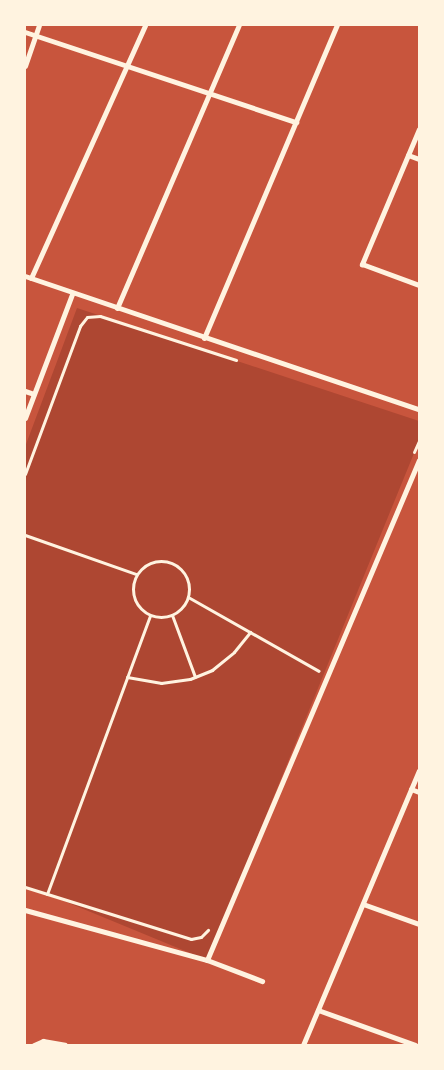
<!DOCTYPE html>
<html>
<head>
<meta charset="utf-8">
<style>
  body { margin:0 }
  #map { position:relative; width:444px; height:1070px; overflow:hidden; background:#c8553d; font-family:"Asap Condensed",sans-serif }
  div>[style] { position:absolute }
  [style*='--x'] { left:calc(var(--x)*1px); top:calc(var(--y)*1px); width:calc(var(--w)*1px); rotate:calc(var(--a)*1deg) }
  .green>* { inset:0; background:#ae4732 }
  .path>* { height:3px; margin:-1.5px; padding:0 1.5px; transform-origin:1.5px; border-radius:1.5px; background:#fff3e0 }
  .path>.ring { margin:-1.5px; padding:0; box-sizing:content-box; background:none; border:3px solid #fff3e0; border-radius:50% }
  .minor>* { height:5px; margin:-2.5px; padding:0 2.5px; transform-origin:2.5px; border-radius:2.5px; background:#fff3e0 }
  span { translate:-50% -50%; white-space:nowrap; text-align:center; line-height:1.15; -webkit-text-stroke:5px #fff3e0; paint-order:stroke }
  .frame { position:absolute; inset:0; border:26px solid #fff3e0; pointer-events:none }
</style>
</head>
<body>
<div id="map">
  <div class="green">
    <i style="clip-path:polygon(77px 308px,419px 421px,419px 441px,207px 960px,47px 894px,25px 889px,25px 447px)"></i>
  </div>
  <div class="path">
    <i style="--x:414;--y:452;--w:12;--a:-66"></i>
    <i style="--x:25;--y:474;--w:158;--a:-69.6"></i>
    <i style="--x:80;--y:326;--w:11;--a:-52"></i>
    <i style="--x:87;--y:317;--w:13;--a:-4"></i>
    <i style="--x:100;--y:316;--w:143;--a:17.9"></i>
    <i style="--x:25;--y:535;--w:118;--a:19.4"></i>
    <i class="ring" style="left:133px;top:561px;width:53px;height:53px"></i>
    <i style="--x:188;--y:597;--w:150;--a:29.5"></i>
    <i style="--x:172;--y:615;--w:66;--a:69.6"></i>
    <i style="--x:127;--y:677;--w:35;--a:10"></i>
    <i style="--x:161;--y:683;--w:29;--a:-8"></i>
    <i style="--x:190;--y:679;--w:24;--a:-22"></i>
    <i style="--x:212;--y:670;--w:28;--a:-39"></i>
    <i style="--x:234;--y:652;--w:26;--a:-51"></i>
    <i style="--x:25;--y:887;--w:174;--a:17.4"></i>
    <i style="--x:191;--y:939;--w:10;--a:-11"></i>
    <i style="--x:201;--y:937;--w:10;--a:-45"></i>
    <i style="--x:47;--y:894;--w:297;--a:-69.7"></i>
  </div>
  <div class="minor">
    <i style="--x:25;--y:32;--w:286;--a:18.4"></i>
    <i style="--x:25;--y:66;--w:43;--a:-71.1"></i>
    <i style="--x:419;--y:129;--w:147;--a:112.9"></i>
    <i style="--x:362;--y:264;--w:61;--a:20.2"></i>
    <i style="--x:408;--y:155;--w:12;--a:20"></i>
    <i style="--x:25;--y:276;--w:416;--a:18.7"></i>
    <i style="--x:31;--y:278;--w:277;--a:-65.7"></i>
    <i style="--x:117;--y:308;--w:308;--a:-66.7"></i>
    <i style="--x:204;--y:338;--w:340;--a:-67"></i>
    <i style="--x:25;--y:391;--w:9;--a:18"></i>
    <i style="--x:25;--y:418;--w:133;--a:-69.2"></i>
    <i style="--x:411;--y:789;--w:9;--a:21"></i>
    <i style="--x:363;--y:904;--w:59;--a:19.7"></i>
    <i style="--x:25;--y:910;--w:189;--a:15.4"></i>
    <i style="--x:207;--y:960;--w:59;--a:20.9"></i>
    <i style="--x:207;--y:960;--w:543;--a:-67.02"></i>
    <i style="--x:318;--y:1010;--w:103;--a:19.8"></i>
    <i style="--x:34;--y:1045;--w:10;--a:-24"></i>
    <i style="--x:43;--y:1041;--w:22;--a:10"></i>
    <i style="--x:303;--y:1045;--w:298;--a:-67.1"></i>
  </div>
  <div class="frame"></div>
</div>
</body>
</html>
